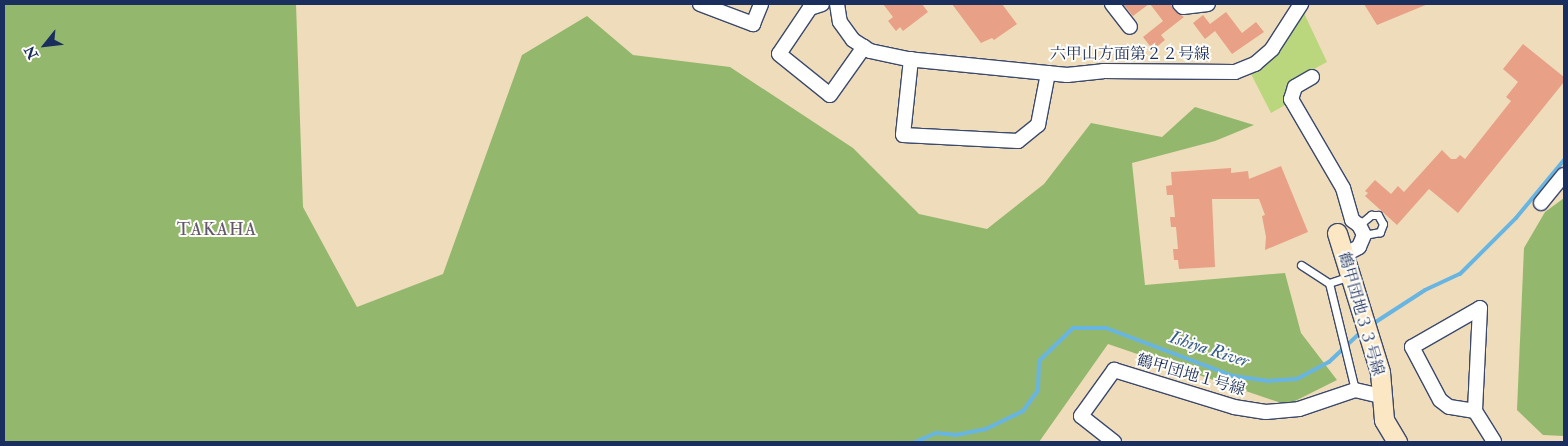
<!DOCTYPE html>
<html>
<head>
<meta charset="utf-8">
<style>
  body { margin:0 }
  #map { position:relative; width:1568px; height:446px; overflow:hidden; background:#efdcbb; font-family:"IM FELL Double Pica","Noto Serif JP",serif }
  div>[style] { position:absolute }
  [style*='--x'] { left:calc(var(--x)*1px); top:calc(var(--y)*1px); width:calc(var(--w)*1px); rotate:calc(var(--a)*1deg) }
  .green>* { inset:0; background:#bad77e }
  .forest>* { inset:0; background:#93b86d }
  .stream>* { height:4px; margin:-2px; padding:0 2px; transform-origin:2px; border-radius:2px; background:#69b5e2 }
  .building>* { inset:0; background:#e8a187 }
  .roads { filter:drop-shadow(1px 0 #3b496c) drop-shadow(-1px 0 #3b496c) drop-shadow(0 1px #3b496c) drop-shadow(0 -1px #3b496c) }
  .lane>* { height:7px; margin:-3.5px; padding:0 3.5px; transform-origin:3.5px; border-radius:3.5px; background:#fff }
  .street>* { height:14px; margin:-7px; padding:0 7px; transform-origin:7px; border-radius:7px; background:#fff }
  .secondary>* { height:19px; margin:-9.5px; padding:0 9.5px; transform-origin:9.5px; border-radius:9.5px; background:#fbe7c3 }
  span { translate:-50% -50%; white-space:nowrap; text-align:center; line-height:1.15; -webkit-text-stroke:4px #fdfcf7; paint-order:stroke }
  .street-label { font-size:16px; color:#1b2f5e }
  .neighbourhood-label { font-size:18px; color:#63576c; letter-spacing:1px }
  .water-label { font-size:18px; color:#365e8c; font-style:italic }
  .frame { position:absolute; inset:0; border:5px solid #1b2f5e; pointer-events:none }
  .north { position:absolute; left:20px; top:20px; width:50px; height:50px; -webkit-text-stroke:4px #fdfcf7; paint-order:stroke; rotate:241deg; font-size:14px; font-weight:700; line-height:20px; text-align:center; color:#1b2f5e }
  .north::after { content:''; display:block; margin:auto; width:18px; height:22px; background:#1b2f5e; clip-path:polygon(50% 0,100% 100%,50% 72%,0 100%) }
</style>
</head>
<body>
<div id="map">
  <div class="green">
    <i style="clip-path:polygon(1303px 11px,1327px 62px,1290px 82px,1284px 98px,1287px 104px,1271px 113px,1251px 74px,1275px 56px)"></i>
  </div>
  <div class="forest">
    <i style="clip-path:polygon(4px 4px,296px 4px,303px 207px,357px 307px,443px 274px,522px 55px,587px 16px,633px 55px,730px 67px,853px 148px,919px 214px,987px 229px,1044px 184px,1091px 123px,1162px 137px,1195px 107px,1254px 125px,1215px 141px,1132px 163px,1145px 285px,1285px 273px,1301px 333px,1337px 380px,1287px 405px,1108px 344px,1039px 442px,4px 442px)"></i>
    <i style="clip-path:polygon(1564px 198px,1564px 436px,1543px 435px,1517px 410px,1524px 248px,1545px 212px)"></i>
  </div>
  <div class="stream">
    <i style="--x:1371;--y:325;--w:64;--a:-32.9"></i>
    <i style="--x:1425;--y:290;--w:38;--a:-25"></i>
    <i style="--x:1460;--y:274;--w:79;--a:-45"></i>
    <i style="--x:1516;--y:218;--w:75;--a:-50.4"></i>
    <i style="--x:915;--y:442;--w:23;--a:-23"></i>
    <i style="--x:936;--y:433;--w:20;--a:6"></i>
    <i style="--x:956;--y:435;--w:31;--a:-11"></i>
    <i style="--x:986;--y:429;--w:41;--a:-25.9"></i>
    <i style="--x:1023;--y:411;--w:26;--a:-54"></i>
    <i style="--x:1038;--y:390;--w:29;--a:-88"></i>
    <i style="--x:1039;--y:361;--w:47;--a:-44.1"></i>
    <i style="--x:1073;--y:328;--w:33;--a:0"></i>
    <i style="--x:1106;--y:328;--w:136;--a:20.7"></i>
    <i style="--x:1233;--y:376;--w:34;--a:8"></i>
    <i style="--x:1267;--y:381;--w:30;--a:-4"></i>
    <i style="--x:1297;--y:379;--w:36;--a:-28"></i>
    <i style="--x:1329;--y:362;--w:44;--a:-43.2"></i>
  </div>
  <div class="building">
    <i style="clip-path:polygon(883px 4px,922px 4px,928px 12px,903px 31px,900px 27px,896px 31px,888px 21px,893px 17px)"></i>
    <i style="clip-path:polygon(952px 4px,1002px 4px,1017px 24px,994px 40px,992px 38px,981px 43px)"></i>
    <i style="clip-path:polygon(1123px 4px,1149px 4px,1133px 16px)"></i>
    <i style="clip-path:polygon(1150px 4px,1171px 4px,1174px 10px,1184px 17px,1161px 35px,1165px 40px,1153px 50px,1143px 37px,1163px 21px)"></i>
    <i style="clip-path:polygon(1364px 4px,1428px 4px,1377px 25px)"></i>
    <i style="clip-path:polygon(1226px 12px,1242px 33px,1256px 22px,1264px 32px,1232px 54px,1215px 31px,1205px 39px,1193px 23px,1203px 15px,1210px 24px)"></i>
    <i style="clip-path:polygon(1523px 44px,1564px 77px,1564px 82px,1458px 213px,1429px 189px,1397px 225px,1365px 196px,1368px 193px,1365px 191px,1375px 180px,1391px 194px,1398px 186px,1404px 192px,1442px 150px,1451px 159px,1456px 159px,1460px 155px,1465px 159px,1511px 101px,1506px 97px,1518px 82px,1503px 69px)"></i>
    <i style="clip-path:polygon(1281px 166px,1308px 232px,1265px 250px,1266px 237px,1262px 216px,1265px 215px,1259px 199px,1212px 199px,1215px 267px,1179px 269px,1178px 260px,1174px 260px,1173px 249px,1178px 249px,1176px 227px,1171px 227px,1170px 217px,1175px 217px,1173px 195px,1167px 195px,1166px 186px,1172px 185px,1171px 172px,1231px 168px,1231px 173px,1248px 171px,1249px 179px)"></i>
  </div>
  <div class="roads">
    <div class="lane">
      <i style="--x:1359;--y:225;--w:16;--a:-40"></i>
      <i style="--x:1371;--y:215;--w:7;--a:0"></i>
      <i style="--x:1378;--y:215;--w:10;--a:61"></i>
      <i style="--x:1383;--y:224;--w:9;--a:111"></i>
      <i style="--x:1380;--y:232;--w:16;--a:169"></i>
      <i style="--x:1301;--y:265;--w:33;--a:33"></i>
      <i style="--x:1329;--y:283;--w:110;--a:76.3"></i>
      <i style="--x:1329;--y:283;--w:22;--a:-18"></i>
    </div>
    <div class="street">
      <i style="--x:700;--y:4;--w:57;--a:20.7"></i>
      <i style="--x:753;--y:24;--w:22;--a:-68"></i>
      <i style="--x:822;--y:4;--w:13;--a:162"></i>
      <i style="--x:810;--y:8;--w:55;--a:124"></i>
      <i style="--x:779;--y:54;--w:65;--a:38.8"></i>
      <i style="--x:830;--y:95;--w:59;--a:-54.7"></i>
      <i style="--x:837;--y:4;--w:18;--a:81"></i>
      <i style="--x:840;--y:22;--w:22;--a:54"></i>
      <i style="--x:853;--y:40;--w:20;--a:33"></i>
      <i style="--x:870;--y:51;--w:38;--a:12"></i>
      <i style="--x:907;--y:59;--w:161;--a:5.7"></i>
      <i style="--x:1067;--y:75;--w:36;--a:-6"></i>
      <i style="--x:1103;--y:71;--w:132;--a:0.4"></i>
      <i style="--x:1235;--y:72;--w:22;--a:-22"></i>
      <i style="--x:1255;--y:64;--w:23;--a:-41"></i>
      <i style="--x:1272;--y:49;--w:54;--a:-57.2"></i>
      <i style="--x:1112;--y:4;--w:29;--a:52"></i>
      <i style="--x:1180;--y:4;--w:4;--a:45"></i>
      <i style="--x:1183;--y:7;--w:25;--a:-7"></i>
      <i style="--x:911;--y:59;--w:76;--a:96"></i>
      <i style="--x:903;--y:135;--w:115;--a:3"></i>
      <i style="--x:1018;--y:141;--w:26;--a:-39"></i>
      <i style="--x:1038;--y:125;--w:53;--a:-79.1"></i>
      <i style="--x:1312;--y:77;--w:20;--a:150"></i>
      <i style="--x:1295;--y:87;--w:13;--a:108"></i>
      <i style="--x:1291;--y:99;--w:103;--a:59.7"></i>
      <i style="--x:1343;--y:188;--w:33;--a:74"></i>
      <i style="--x:1352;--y:220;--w:9;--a:36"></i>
      <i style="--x:1359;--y:225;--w:11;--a:63"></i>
      <i style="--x:1364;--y:235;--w:13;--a:113"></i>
      <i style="--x:1359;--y:247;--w:17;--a:152"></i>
      <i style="--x:1541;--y:203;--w:36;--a:-51"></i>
      <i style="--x:1475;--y:411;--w:26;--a:-171"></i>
      <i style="--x:1449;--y:407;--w:11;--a:-142"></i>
      <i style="--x:1440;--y:400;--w:60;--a:-117.8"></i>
      <i style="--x:1412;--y:347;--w:78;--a:-29.8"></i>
      <i style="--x:1480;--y:308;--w:103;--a:92.8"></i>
      <i style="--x:1475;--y:411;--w:36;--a:58"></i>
      <i style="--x:1114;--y:442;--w:42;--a:-141.8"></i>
      <i style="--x:1081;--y:416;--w:57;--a:-54.3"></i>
      <i style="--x:1114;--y:370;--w:126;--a:17.1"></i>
      <i style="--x:1234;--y:407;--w:32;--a:9"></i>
      <i style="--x:1266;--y:412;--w:33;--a:-5"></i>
      <i style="--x:1299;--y:409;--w:59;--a:-18.7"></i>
      <i style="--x:1355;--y:390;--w:27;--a:13"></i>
    </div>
    <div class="secondary">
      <i style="--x:1337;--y:233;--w:145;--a:72.8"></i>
      <i style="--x:1380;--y:372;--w:48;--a:85.2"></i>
      <i style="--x:1384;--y:420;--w:26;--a:59"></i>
    </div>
  </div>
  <div class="street-label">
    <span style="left:1130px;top:54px">六甲山方面第２２号線</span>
    <span style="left:1361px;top:314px;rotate:74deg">鶴甲団地３３号線</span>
    <span style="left:1191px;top:375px;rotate:16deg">鶴甲団地１号線</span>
  </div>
  <div class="neighbourhood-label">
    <span style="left:217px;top:230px">TAKAHA</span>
  </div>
  <div class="water-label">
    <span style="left:1209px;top:350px;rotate:18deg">Ishiya River</span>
  </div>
  <div class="frame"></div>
  <div class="north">N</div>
</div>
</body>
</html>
